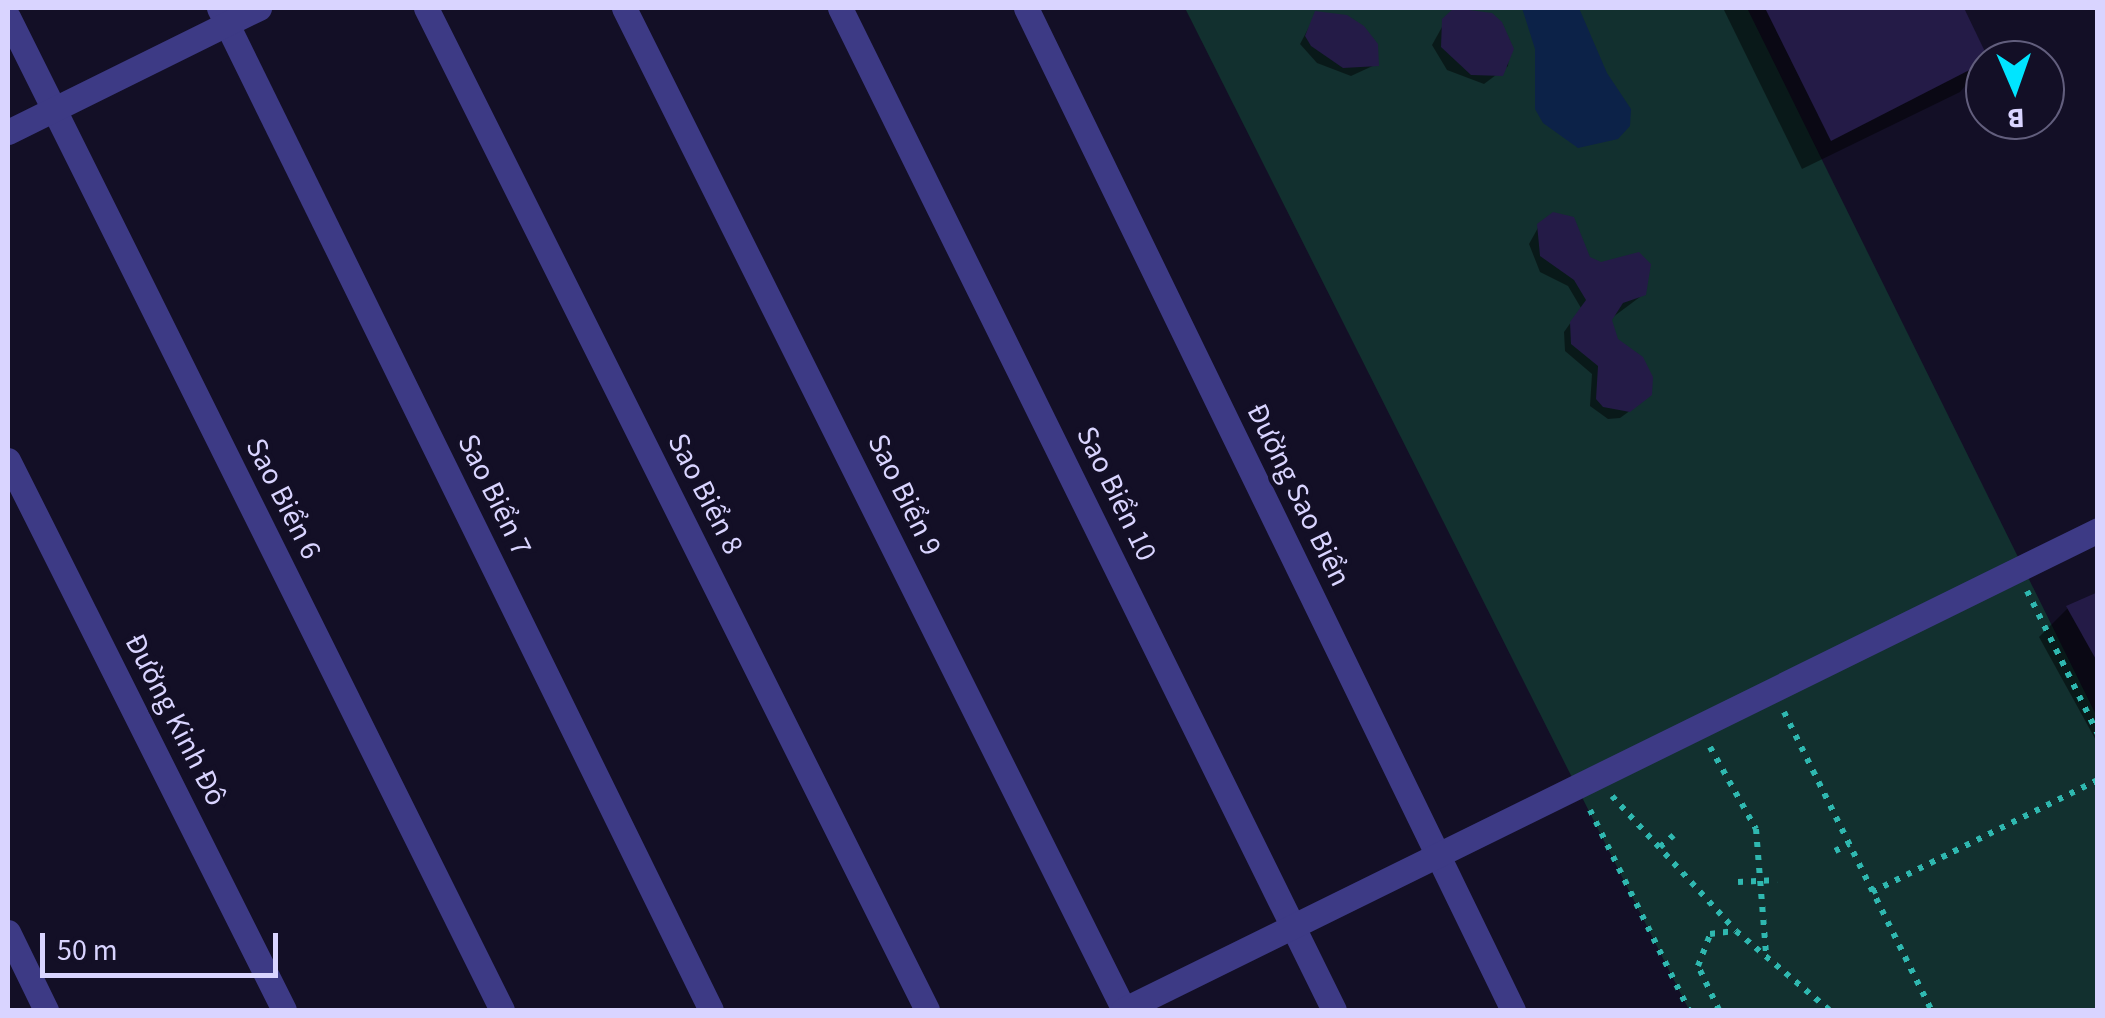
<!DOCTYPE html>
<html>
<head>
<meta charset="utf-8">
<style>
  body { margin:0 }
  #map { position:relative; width:2105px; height:1018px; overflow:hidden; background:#130f26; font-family:"Source Sans 3",sans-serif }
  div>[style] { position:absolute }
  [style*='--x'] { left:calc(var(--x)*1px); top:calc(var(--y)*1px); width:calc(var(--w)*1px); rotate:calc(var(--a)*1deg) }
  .green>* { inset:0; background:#12302f }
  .water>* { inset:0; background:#0c2248 }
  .shadow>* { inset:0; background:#0007 }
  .building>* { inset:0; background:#241b47 }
  .path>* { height:6px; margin-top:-3px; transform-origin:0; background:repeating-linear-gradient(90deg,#2fb8b0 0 5px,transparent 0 13px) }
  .minor>* { height:25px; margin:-12.5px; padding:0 12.5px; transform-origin:12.5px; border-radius:12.5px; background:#3d3a85 }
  span { translate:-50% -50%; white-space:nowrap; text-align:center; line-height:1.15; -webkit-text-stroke:9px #130f26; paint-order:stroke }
  .street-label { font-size:30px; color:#d9d4ff }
  .frame { position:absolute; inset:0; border:10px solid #d9d4ff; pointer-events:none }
  .north { position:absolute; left:1965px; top:40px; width:100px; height:100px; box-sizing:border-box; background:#130f26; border:2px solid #625e7d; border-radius:50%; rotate:178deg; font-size:28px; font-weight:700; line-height:40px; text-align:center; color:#d9d4ff }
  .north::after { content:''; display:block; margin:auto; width:35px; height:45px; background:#00e5ff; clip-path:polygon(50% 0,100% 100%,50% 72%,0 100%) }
  .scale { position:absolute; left:40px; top:933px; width:238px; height:45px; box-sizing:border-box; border:5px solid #d9d4ff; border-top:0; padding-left:12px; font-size:30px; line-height:35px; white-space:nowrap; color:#d9d4ff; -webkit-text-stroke:8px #130f26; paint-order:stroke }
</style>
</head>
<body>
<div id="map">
  <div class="green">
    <i style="clip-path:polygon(1185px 8px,1747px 8px,2097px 717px,2097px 1010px,1689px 1010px)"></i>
  </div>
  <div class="water">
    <i style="clip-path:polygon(1522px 8px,1579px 8px,1607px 73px,1631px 109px,1630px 126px,1618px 139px,1578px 148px,1543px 123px,1535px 109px,1535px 49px)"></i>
  </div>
  <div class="shadow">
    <i style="clip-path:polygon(1723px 8px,1961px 8px,1987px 60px,1960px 92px,1802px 169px)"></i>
    <i style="clip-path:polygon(1316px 14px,1362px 27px,1377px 64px,1351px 76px,1317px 63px,1300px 44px)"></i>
    <i style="clip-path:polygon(1491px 16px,1510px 40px,1508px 66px,1484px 84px,1447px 70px,1432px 45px,1447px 18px)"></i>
    <i style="clip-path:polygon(1539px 226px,1644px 294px,1609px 320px,1642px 402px,1620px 418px,1608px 419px,1590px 406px,1592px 374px,1565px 351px,1564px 332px,1581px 308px,1568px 286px,1540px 272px,1529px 244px)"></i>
    <i style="clip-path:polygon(2098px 594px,2098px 744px,2039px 637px,2068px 608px)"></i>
  </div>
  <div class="building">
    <i style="clip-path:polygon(1454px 8px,1492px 13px,1502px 22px,1514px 49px,1503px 76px,1471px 75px,1441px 47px,1442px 19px)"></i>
    <i style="clip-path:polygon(1765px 8px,1964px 8px,1989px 60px,1831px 141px)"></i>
    <i style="clip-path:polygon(1315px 11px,1347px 15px,1364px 26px,1378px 44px,1379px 66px,1343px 68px,1311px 46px,1305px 36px)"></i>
    <i style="clip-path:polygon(1553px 212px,1574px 217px,1590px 257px,1601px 262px,1639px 252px,1651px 264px,1646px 295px,1623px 303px,1612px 320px,1618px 339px,1643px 357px,1653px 377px,1652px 395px,1630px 412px,1603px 407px,1596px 399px,1598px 366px,1571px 344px,1570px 322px,1586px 300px,1574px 280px,1540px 256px,1537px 224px)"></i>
    <i style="clip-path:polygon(2098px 592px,2098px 663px,2066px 606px)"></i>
  </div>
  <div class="path">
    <i style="--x:2027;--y:591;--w:160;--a:63.6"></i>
    <i style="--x:1784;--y:712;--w:332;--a:63.7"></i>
    <i style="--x:1710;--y:747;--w:94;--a:60.7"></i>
    <i style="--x:1756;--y:829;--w:123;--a:85.4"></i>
    <i style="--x:1612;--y:796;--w:183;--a:47.4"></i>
    <i style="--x:1736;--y:931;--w:122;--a:40.3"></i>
    <i style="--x:1590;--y:810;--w:223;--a:63.7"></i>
    <i style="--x:1660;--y:847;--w:18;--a:-41"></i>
    <i style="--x:1835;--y:851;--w:16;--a:-27"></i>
    <i style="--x:1738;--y:882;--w:39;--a:-3"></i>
    <i style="--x:1872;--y:892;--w:252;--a:-26.4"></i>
    <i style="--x:1719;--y:1010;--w:49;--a:-115.5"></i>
    <i style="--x:1698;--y:966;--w:34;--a:-69"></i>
    <i style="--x:1710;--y:934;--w:24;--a:-7"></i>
  </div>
  <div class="minor">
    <i style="--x:219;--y:8;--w:1116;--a:63.85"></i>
    <i style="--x:426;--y:8;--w:1120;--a:63.43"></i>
    <i style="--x:624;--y:8;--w:1120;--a:63.48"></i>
    <i style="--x:840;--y:8;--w:1117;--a:63.76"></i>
    <i style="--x:1026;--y:8;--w:1114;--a:64.08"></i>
    <i style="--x:8;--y:17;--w:1109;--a:63.55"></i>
    <i style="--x:8;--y:132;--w:280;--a:-26.3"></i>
    <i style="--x:8;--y:460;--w:615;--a:63.35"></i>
    <i style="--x:8;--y:932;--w:87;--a:64"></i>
    <i style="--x:1123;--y:1010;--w:1087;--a:-26.21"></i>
  </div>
  <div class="street-label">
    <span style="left:705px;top:494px;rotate:63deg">Sao Biển 8</span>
    <span style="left:1116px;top:494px;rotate:64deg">Sao Biển 10</span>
    <span style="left:494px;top:495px;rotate:64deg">Sao Biển 7</span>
    <span style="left:904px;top:495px;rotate:64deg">Sao Biển 9</span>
    <span style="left:1298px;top:495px;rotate:64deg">Đường Sao Biển</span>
    <span style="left:283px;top:499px;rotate:63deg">Sao Biển 6</span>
    <span style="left:175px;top:720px;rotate:63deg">Đường Kinh Đô</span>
  </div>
  <div class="frame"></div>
  <div class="north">B</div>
  <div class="scale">50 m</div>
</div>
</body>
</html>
